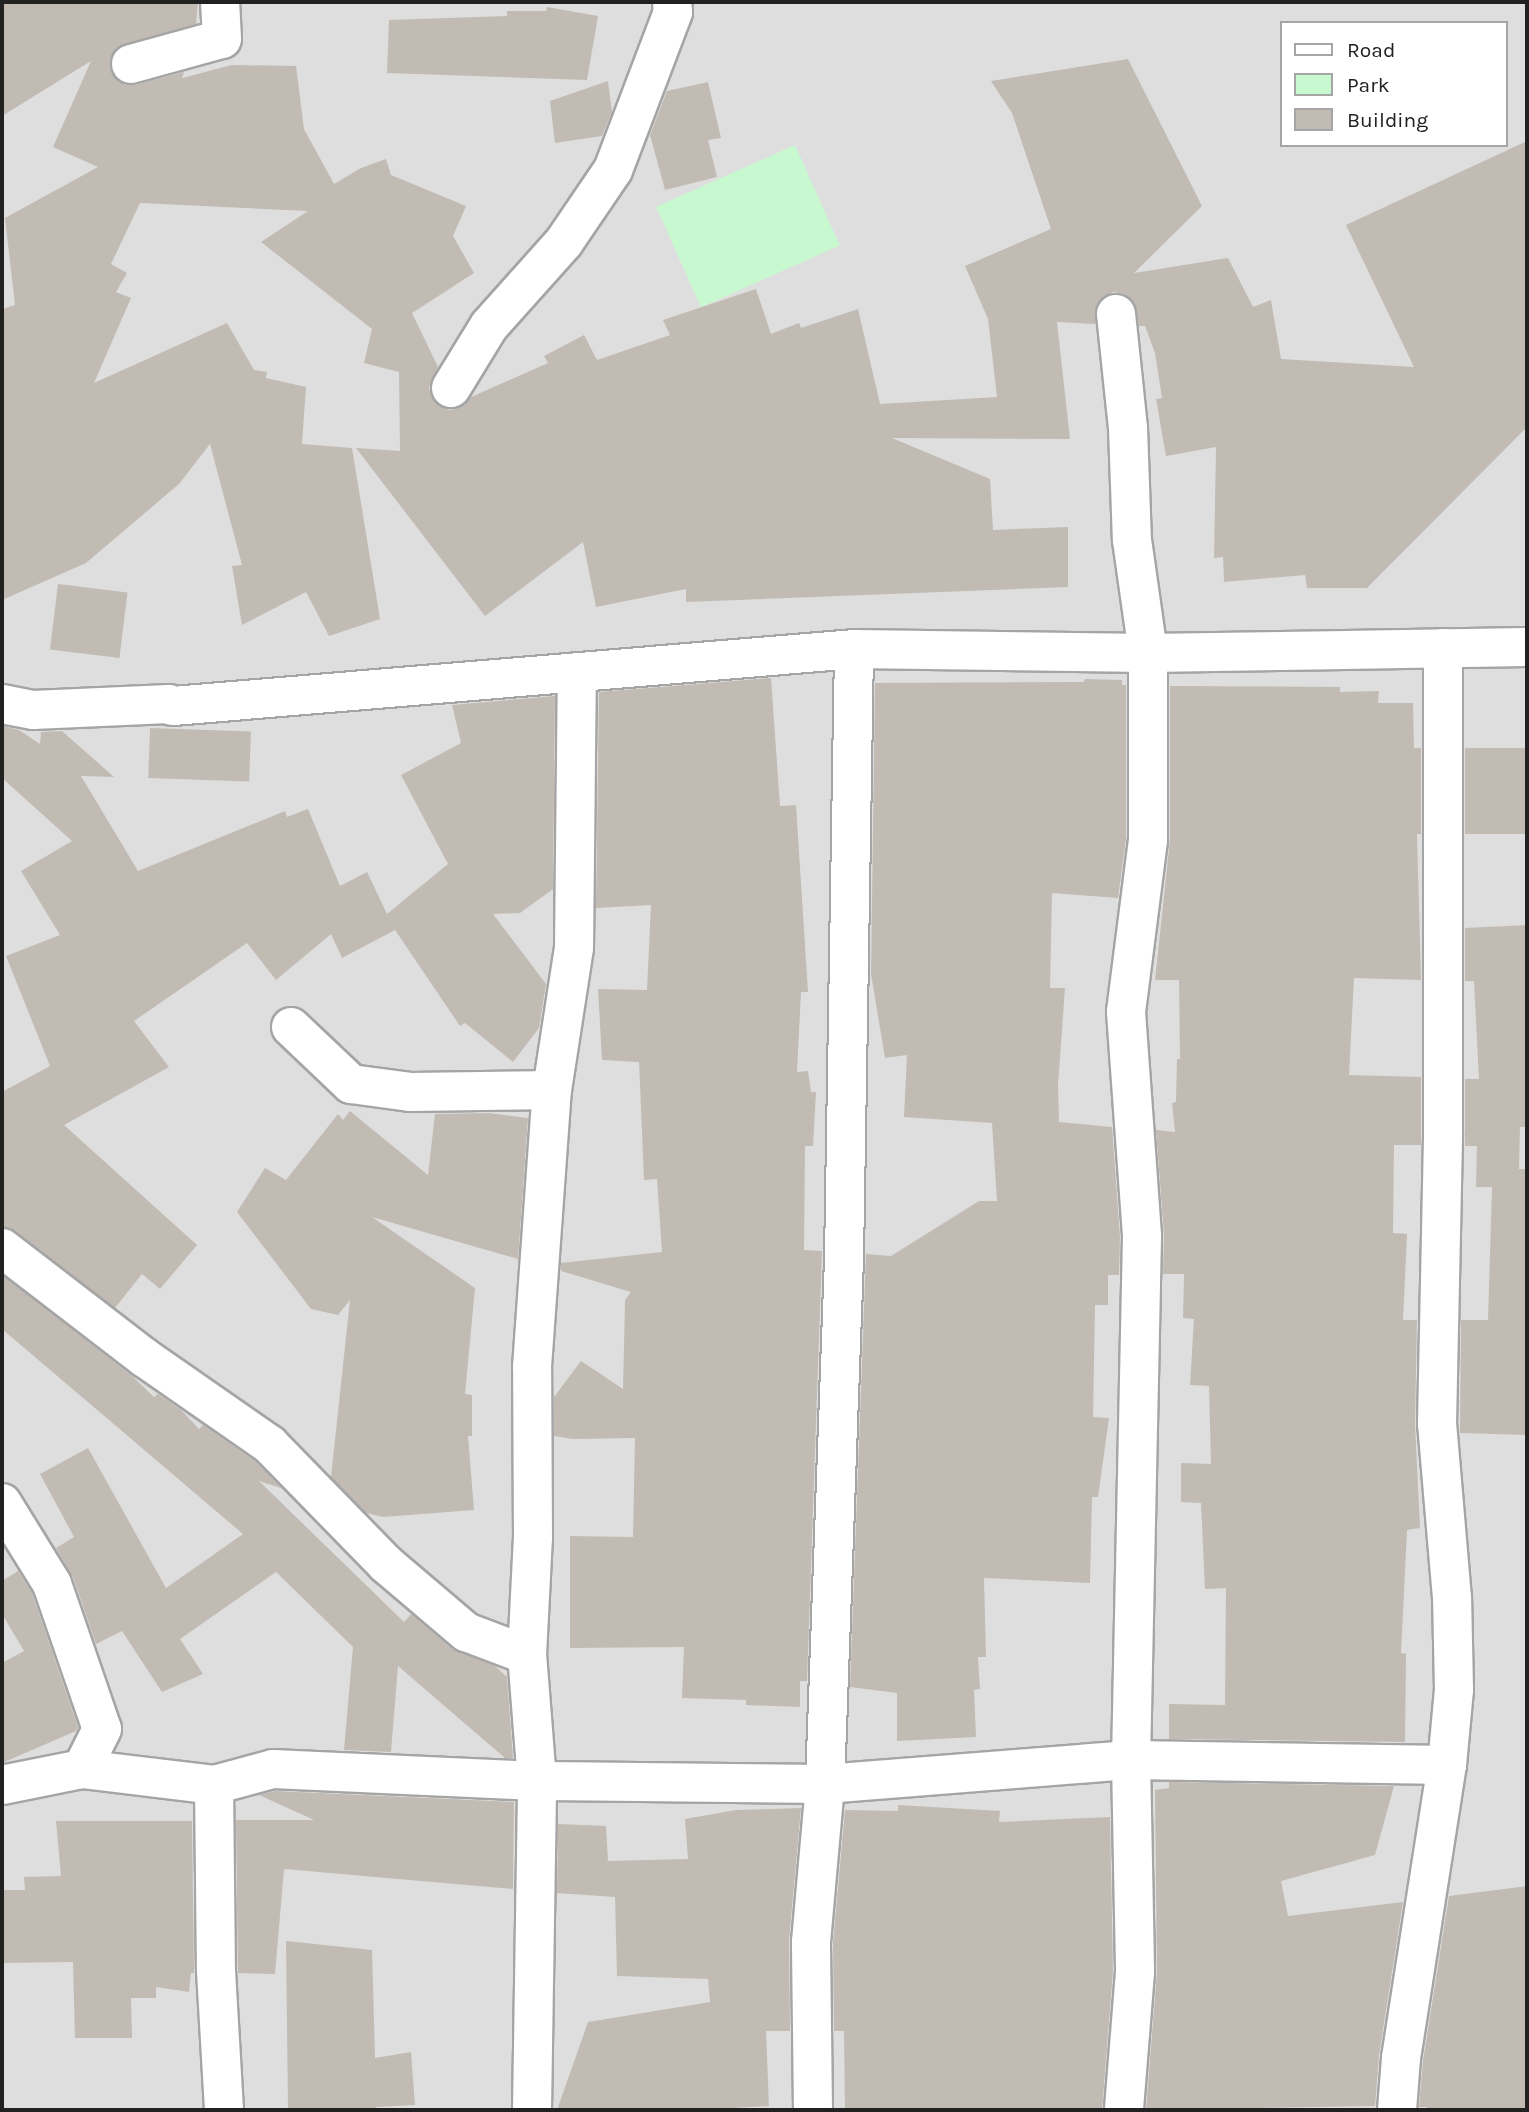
<!DOCTYPE html>
<html>
<head>
<meta charset="utf-8">
<style>
  body { margin:0 }
  #map { position:relative; width:1529px; height:2112px; overflow:hidden; background:#f1efe7; font-family:Karla,sans-serif }
  div>[style] { position:absolute }
  [style*='--x'] { left:calc(var(--x)*1px); top:calc(var(--y)*1px); width:calc(var(--w)*1px); rotate:calc(var(--a)*1deg) }
  .residential>* { inset:0; background:#dfdede }
  .park>* { inset:0; background:#c7f8d0; transform-origin:0 0 }
  .building>* { inset:0; background:#c1bbb4; transform-origin:0 0 }
  .roads { filter:drop-shadow(2px 0 #a5a5a5) drop-shadow(-2px 0 #a5a5a5) drop-shadow(0 2px #a5a5a5) drop-shadow(0 -2px #a5a5a5) }
  .minor>* { height:38px; margin:-19px; padding:0 19px; transform-origin:19px; border-radius:19px; background:#fff }
  span { translate:-50% -50%; white-space:nowrap; text-align:center; line-height:1.15; -webkit-text-stroke:5px #fff; paint-order:stroke }
  .frame { position:absolute; inset:0; border:4px solid #212121; pointer-events:none }
  .legend { position:absolute; left:1280px; top:21px; width:228px; height:126px; box-sizing:border-box; background:#fff; border:2px solid #a6a6a6; margin:0; padding:9px 12px; list-style:none; font-size:21px; color:#212121 }
  .legend li { display:flex; align-items:center; gap:14px; height:35px }
  .legend b { width:35px; border:2px solid #a6a6a6 }
</style>
</head>
<body>
<div id="map">
  <div class="residential">
    <i style="clip-path:polygon(evenodd,2px 2px,1527px 2px,1527px 2110px,2px 2110px,2px 2px,1282px 23px,1506px 23px,1506px 145px,1282px 145px,1282px 23px)"></i>
  </div>
  <div class="park">
    <i style="left:795px;top:145px;width:110px;height:152px;rotate:66deg"></i>
  </div>
  <div class="building">
    <i style="clip-path:polygon(2px 2px,198px 2px,196px 24px,116px 48px,110px 59px,110px 69px,115px 79px,125px 85px,136px 85px,184px 72px,182px 78px,232px 65px,296px 66px,304px 129px,334px 184px,361px 168px,386px 159px,391px 175px,466px 206px,453px 236px,474px 273px,412px 313px,438px 367px,429px 387px,432px 398px,439px 406px,450px 410px,461px 407px,471px 397px,548px 363px,544px 356px,584px 335px,597px 360px,670px 335px,663px 320px,756px 289px,771px 334px,799px 323px,801px 328px,858px 309px,880px 404px,997px 397px,988px 319px,965px 266px,1051px 229px,1012px 113px,991px 81px,1128px 59px,1202px 206px,1134px 273px,1228px 258px,1253px 307px,1271px 300px,1281px 359px,1414px 367px,1346px 225px,1527px 141px,1527px 427px,1367px 588px,1307px 588px,1305px 575px,1224px 582px,1223px 557px,1214px 558px,1216px 447px,1166px 456px,1156px 399px,1162px 398px,1155px 353px,1145px 326px,1139px 326px,1134px 302px,1125px 294px,1113px 292px,1104px 296px,1096px 305px,1095px 324px,1057px 322px,1070px 439px,892px 438px,990px 479px,993px 530px,1068px 527px,1068px 587px,686px 602px,686px 589px,596px 607px,583px 542px,485px 616px,356px 448px,400px 451px,399px 372px,364px 363px,372px 329px,261px 242px,308px 211px,140px 203px,111px 264px,127px 273px,116px 292px,131px 298px,94px 383px,227px 323px,254px 370px,267px 372px,266px 378px,306px 387px,302px 444px,352px 448px,380px 619px,329px 636px,306px 592px,242px 625px,232px 566px,242px 565px,210px 444px,179px 484px,86px 563px,2px 600px,2px 309px,15px 305px,5px 218px,98px 167px,53px 147px,91px 61px,2px 116px)"></i>
    <i style="clip-path:polygon(547px 7px,598px 16px,587px 80px,387px 73px,389px 20px,507px 16px,507px 11px,546px 11px)"></i>
    <i style="clip-path:polygon(608px 81px,612px 112px,602px 136px,555px 143px,550px 101px)"></i>
    <i style="clip-path:polygon(708px 82px,721px 138px,708px 140px,717px 177px,665px 190px,650px 135px,667px 91px)"></i>
    <i style="left:58px;top:584px;width:70px;height:66px;rotate:7deg"></i>
    <i style="clip-path:polygon(771px 678px,780px 806px,796px 805px,808px 992px,801px 992px,797px 1072px,808px 1071px,811px 1092px,816px 1092px,813px 1146px,805px 1146px,804px 1250px,822px 1251px,807px 1681px,800px 1681px,800px 1707px,746px 1705px,746px 1700px,682px 1698px,684px 1647px,570px 1648px,570px 1536px,633px 1537px,635px 1438px,573px 1439px,554px 1436px,554px 1397px,581px 1361px,623px 1389px,625px 1300px,631px 1292px,561px 1271px,561px 1263px,662px 1252px,657px 1179px,644px 1180px,639px 1062px,602px 1060px,598px 989px,647px 990px,651px 905px,596px 908px,599px 692px)"></i>
    <i style="clip-path:polygon(1085px 679px,1122px 680px,1122px 685px,1126px 685px,1126px 839px,1118px 898px,1052px 893px,1050px 988px,1065px 988px,1058px 1085px,1059px 1122px,1112px 1127px,1120px 1237px,1119px 1275px,1108px 1275px,1108px 1305px,1095px 1305px,1093px 1417px,1109px 1418px,1098px 1497px,1092px 1497px,1090px 1583px,984px 1578px,986px 1657px,978px 1657px,980px 1689px,974px 1690px,976px 1737px,897px 1741px,897px 1693px,850px 1687px,866px 1254px,891px 1256px,979px 1201px,997px 1201px,992px 1123px,904px 1117px,907px 1055px,885px 1058px,871px 974px,875px 683px,1084px 682px)"></i>
    <i style="clip-path:polygon(1170px 686px,1340px 687px,1340px 692px,1379px 691px,1378px 703px,1413px 703px,1414px 748px,1421px 748px,1421px 834px,1417px 834px,1421px 980px,1354px 978px,1349px 1075px,1421px 1077px,1421px 1145px,1394px 1145px,1393px 1233px,1407px 1234px,1403px 1320px,1417px 1320px,1415px 1424px,1420px 1528px,1407px 1530px,1401px 1653px,1406px 1654px,1405px 1742px,1169px 1739px,1169px 1704px,1225px 1705px,1226px 1588px,1205px 1589px,1201px 1503px,1181px 1502px,1181px 1463px,1211px 1464px,1209px 1386px,1190px 1385px,1194px 1319px,1183px 1318px,1184px 1274px,1163px 1274px,1164px 1234px,1156px 1130px,1175px 1132px,1172px 1103px,1176px 1102px,1177px 1059px,1180px 1059px,1179px 980px,1155px 980px,1170px 840px)"></i>
    <i style="clip-path:polygon(555px 696px,553px 889px,520px 913px,493px 914px,546px 984px,539px 1028px,513px 1062px,465px 1023px,460px 1026px,395px 930px,342px 958px,331px 934px,276px 980px,247px 943px,134px 1021px,169px 1067px,64px 1125px,197px 1245px,160px 1289px,142px 1274px,115px 1308px,15px 1231px,2px 1227px,2px 1092px,50px 1066px,6px 956px,60px 935px,21px 871px,72px 841px,2px 778px,2px 726px,19px 730px,40px 744px,41px 732px,62px 731px,114px 777px,81px 776px,138px 871px,285px 811px,287px 817px,308px 809px,340px 886px,367px 872px,387px 914px,448px 864px,401px 775px,461px 743px,452px 705px)"></i>
    <i style="left:150px;top:728px;width:101px;height:50px;rotate:2deg"></i>
    <i style="left:1465px;top:748px;width:62px;height:86px"></i>
    <i style="clip-path:polygon(1527px 925px,1527px 1127px,1520px 1127px,1519px 1169px,1527px 1169px,1527px 1435px,1460px 1433px,1461px 1320px,1488px 1320px,1492px 1187px,1476px 1187px,1477px 1146px,1465px 1146px,1465px 1079px,1479px 1079px,1474px 981px,1465px 981px,1465px 928px)"></i>
    <i style="clip-path:polygon(350px 1111px,428px 1175px,435px 1114px,489px 1113px,528px 1118px,518px 1259px,372px 1217px,475px 1288px,465px 1394px,472px 1395px,472px 1436px,468px 1436px,474px 1510px,383px 1517px,366px 1513px,331px 1477px,350px 1300px,338px 1315px,311px 1309px,237px 1212px,265px 1168px,286px 1180px,338px 1114px,343px 1120px)"></i>
    <i style="clip-path:polygon(2px 1275px,132px 1376px,154px 1397px,158px 1394px,181px 1410px,199px 1429px,203px 1425px,256px 1462px,281px 1488px,259px 1481px,404px 1622px,411px 1614px,452px 1649px,495px 1666px,507px 1677px,513px 1758px,505px 1758px,398px 1666px,391px 1752px,344px 1750px,353px 1647px,276px 1572px,180px 1639px,203px 1674px,162px 1692px,122px 1631px,96px 1644px,73px 1577px,56px 1548px,74px 1537px,40px 1474px,88px 1448px,166px 1588px,243px 1534px,2px 1329px)"></i>
    <i style="clip-path:polygon(18px 1571px,32px 1593px,78px 1727px,76px 1731px,2px 1763px,2px 1663px,24px 1651px,2px 1614px,2px 1581px)"></i>
    <i style="clip-path:polygon(1169px 1782px,1394px 1786px,1375px 1855px,1281px 1881px,1288px 1916px,1403px 1902px,1379px 2055px,1375px 2106px,1146px 2110px,1157px 1972px,1155px 1790px,1169px 1788px)"></i>
    <i style="clip-path:polygon(275px 1791px,514px 1802px,513px 1889px,284px 1869px,275px 1974px,238px 1973px,236px 1820px,314px 1820px,259px 1795px)"></i>
    <i style="clip-path:polygon(898px 1805px,1000px 1811px,999px 1822px,1110px 1817px,1113px 1971px,1102px 2110px,845px 2110px,844px 2031px,834px 2031px,833px 1943px,845px 1810px,898px 1811px)"></i>
    <i style="clip-path:polygon(801px 1808px,789px 1940px,790px 2031px,766px 2031px,769px 2106px,732px 2108px,732px 2110px,557px 2110px,588px 2022px,710px 2002px,708px 1979px,617px 1976px,615px 1897px,557px 1893px,558px 1824px,606px 1826px,608px 1861px,688px 1859px,685px 1819px,736px 1810px)"></i>
    <i style="clip-path:polygon(56px 1821px,192px 1821px,194px 1973px,191px 1973px,189px 1992px,156px 1987px,156px 1998px,131px 1998px,132px 2038px,75px 2038px,73px 1962px,2px 1963px,2px 1890px,25px 1890px,24px 1877px,61px 1876px)"></i>
    <i style="clip-path:polygon(1527px 1886px,1527px 2110px,1426px 2110px,1427px 2107px,1419px 2107px,1423px 2061px,1449px 1896px)"></i>
    <i style="clip-path:polygon(286px 1941px,372px 1950px,375px 2058px,411px 2052px,415px 2105px,376px 2107px,376px 2110px,288px 2110px)"></i>
  </div>
  <div class="roads">
    <div class="minor">
      <i style="--x:131;--y:64;--w:94;--a:-15.4"></i>
      <i style="--x:222;--y:39;--w:37;--a:-93"></i>
      <i style="--x:1116;--y:314;--w:115;--a:84"></i>
      <i style="--x:1128;--y:428;--w:112;--a:88"></i>
      <i style="--x:1132;--y:540;--w:114;--a:81.9"></i>
      <i style="--x:1148;--y:653;--w:187;--a:90"></i>
      <i style="--x:1148;--y:840;--w:173;--a:97.3"></i>
      <i style="--x:1126;--y:1012;--w:225;--a:85.9"></i>
      <i style="--x:1142;--y:1236;--w:524;--a:91.2"></i>
      <i style="--x:1131;--y:1760;--w:212;--a:88.9"></i>
      <i style="--x:1135;--y:1972;--w:138;--a:94.6"></i>
      <i style="--x:451;--y:388;--w:73;--a:-58.5"></i>
      <i style="--x:489;--y:326;--w:113;--a:-48.2"></i>
      <i style="--x:564;--y:242;--w:87;--a:-55.8"></i>
      <i style="--x:613;--y:170;--w:169;--a:-69.2"></i>
      <i style="--x:673;--y:12;--w:10;--a:-96"></i>
      <i style="--x:2;--y:704;--w:32;--a:11"></i>
      <i style="--x:33;--y:710;--w:136;--a:-2.5"></i>
      <i style="--x:169;--y:704;--w:4;--a:27"></i>
      <i style="--x:173;--y:706;--w:683;--a:-4.78"></i>
      <i style="--x:854;--y:649;--w:294;--a:0.8"></i>
      <i style="--x:1148;--y:653;--w:379;--a:-0.9"></i>
      <i style="--x:291;--y:1027;--w:83;--a:43.5"></i>
      <i style="--x:351;--y:1084;--w:61;--a:7.6"></i>
      <i style="--x:411;--y:1092;--w:141;--a:-0.8"></i>
      <i style="--x:2;--y:1248;--w:180;--a:37.6"></i>
      <i style="--x:145;--y:1358;--w:152;--a:34.8"></i>
      <i style="--x:270;--y:1445;--w:166;--a:45.7"></i>
      <i style="--x:386;--y:1564;--w:105;--a:40.4"></i>
      <i style="--x:466;--y:1632;--w:65;--a:20.7"></i>
      <i style="--x:2;--y:1503;--w:95;--a:58.3"></i>
      <i style="--x:52;--y:1584;--w:153;--a:71"></i>
      <i style="--x:102;--y:1729;--w:45;--a:116.6"></i>
      <i style="--x:2;--y:1785;--w:82;--a:-11.3"></i>
      <i style="--x:82;--y:1769;--w:133;--a:6.9"></i>
      <i style="--x:214;--y:1785;--w:61;--a:-15.2"></i>
      <i style="--x:273;--y:1769;--w:264;--a:2.6"></i>
      <i style="--x:537;--y:1781;--w:288;--a:0.6"></i>
      <i style="--x:825;--y:1784;--w:307;--a:-4.5"></i>
      <i style="--x:1131;--y:1760;--w:316;--a:0.9"></i>
      <i style="--x:214;--y:1785;--w:186;--a:89.4"></i>
      <i style="--x:216;--y:1971;--w:139;--a:86.7"></i>
      <i style="--x:532;--y:2110;--w:329;--a:-89.1"></i>
      <i style="--x:537;--y:1781;--w:126;--a:-94.5"></i>
      <i style="--x:527;--y:1655;--w:117;--a:-87.1"></i>
      <i style="--x:533;--y:1538;--w:171;--a:-90.3"></i>
      <i style="--x:532;--y:1367;--w:278;--a:-85.9"></i>
      <i style="--x:552;--y:1090;--w:144;--a:-81.2"></i>
      <i style="--x:574;--y:948;--w:276;--a:-89.4"></i>
      <i style="--x:813;--y:2110;--w:168;--a:-90.7"></i>
      <i style="--x:811;--y:1942;--w:159;--a:-84.9"></i>
      <i style="--x:825;--y:1784;--w:525;--a:-87.93"></i>
      <i style="--x:844;--y:1259;--w:610;--a:-89.06"></i>
      <i style="--x:1397;--y:2110;--w:52;--a:-85.6"></i>
      <i style="--x:1401;--y:2058;--w:297;--a:-81.1"></i>
      <i style="--x:1447;--y:1765;--w:75;--a:-84.7"></i>
      <i style="--x:1454;--y:1690;--w:92;--a:-91.2"></i>
      <i style="--x:1452;--y:1598;--w:175;--a:-94.9"></i>
      <i style="--x:1437;--y:1424;--w:291;--a:-88.8"></i>
      <i style="--x:1443;--y:1133;--w:485;--a:-90"></i>
    </div>
  </div>
  <div class="frame"></div>
  <ul class="legend">
  <li><b style="height:9px;background:#fff"></b>Road</li>
  <li><b style="height:19px;background:#c7f8d0"></b>Park</li>
  <li><b style="height:19px;background:#c1bbb4"></b>Building</li>
  </ul>
</div>
</body>
</html>
